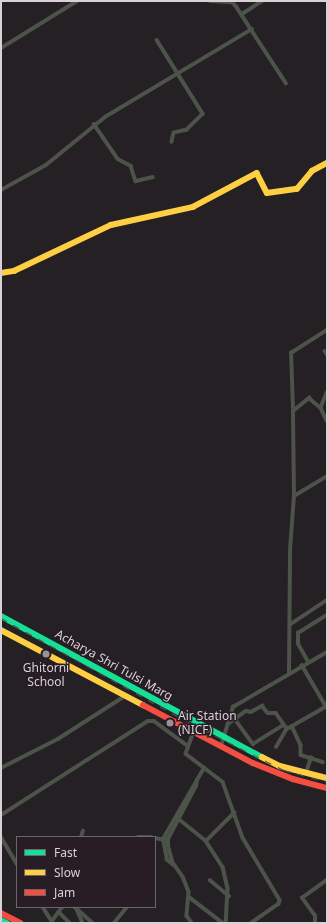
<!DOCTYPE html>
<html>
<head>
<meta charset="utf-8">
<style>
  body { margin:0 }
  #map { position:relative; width:328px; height:924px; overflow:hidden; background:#252024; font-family:"Noto Sans",sans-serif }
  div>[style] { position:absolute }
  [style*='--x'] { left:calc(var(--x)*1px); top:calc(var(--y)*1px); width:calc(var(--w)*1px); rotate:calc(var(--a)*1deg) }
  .street>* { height:3.5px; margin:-1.75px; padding:0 1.75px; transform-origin:1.75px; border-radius:1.75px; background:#4c5349 }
  .fast>* { height:5.5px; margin:-2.75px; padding:0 2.75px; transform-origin:2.75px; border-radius:2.75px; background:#16e098 }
  .slow>* { height:5.5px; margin:-2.75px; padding:0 2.75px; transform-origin:2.75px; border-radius:2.75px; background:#ffcf43 }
  .jam>* { height:5.5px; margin:-2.75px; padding:0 2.75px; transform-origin:2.75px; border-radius:2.75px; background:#f24e42 }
  .rail>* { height:1px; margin-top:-0.5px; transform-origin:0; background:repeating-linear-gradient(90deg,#4f534c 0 7px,transparent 0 14px) }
  .dots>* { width:11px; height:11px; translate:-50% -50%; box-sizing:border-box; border:2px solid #281d25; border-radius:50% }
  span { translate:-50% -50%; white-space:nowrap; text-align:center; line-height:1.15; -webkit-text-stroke:3px #281d25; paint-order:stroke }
  .street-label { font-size:12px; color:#d8d1d6 }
  .poi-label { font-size:12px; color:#d8d1d6 }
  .left { translate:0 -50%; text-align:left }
  .frame { position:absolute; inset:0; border:2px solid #d8d1d6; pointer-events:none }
  .legend { position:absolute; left:16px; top:836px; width:140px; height:72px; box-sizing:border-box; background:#281d25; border:1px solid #6e656c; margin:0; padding:5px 7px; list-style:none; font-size:12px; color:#d8d1d6 }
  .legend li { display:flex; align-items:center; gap:8px; height:20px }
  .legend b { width:20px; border:1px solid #6e656c }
</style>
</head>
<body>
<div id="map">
  <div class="street">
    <i style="--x:210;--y:1;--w:22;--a:3"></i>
    <i style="--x:232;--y:2;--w:6;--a:45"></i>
    <i style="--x:236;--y:6;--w:92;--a:57"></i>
    <i style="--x:242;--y:14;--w:24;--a:-33"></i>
    <i style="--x:157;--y:40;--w:87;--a:58.1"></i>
    <i style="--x:203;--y:114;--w:23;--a:135"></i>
    <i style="--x:187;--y:130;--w:13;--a:167"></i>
    <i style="--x:174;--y:133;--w:9;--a:103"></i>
    <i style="--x:1;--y:48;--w:89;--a:-31.7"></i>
    <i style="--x:94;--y:124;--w:42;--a:55.6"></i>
    <i style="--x:118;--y:159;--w:15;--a:28"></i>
    <i style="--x:131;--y:166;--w:16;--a:72"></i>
    <i style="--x:136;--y:181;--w:17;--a:-13"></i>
    <i style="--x:1;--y:190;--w:51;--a:-29.1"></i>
    <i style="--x:46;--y:165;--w:76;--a:-39.1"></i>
    <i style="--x:105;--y:117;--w:171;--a:-30.9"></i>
    <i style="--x:325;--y:351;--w:4;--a:56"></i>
    <i style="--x:327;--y:393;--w:16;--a:112"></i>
    <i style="--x:321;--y:408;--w:14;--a:65"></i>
    <i style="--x:293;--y:409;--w:56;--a:-92"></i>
    <i style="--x:291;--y:353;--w:43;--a:-32.6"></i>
    <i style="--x:294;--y:496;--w:39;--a:-31"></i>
    <i style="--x:291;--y:624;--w:43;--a:-33.7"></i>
    <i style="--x:308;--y:662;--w:21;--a:-119"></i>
    <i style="--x:298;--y:644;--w:11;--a:-90"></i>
    <i style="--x:298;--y:633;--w:34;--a:-32"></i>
    <i style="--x:302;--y:665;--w:48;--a:59.7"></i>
    <i style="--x:289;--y:673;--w:123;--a:-89.5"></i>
    <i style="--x:290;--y:550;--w:54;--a:-85.8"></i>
    <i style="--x:294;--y:496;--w:85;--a:-90.7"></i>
    <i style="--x:293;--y:411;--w:21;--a:-39"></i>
    <i style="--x:309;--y:398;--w:16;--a:40"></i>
    <i style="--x:235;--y:719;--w:31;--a:54"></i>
    <i style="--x:253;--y:744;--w:36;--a:-32"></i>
    <i style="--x:228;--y:724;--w:22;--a:-36"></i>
    <i style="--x:246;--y:711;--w:5;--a:11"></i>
    <i style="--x:251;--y:712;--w:13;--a:-29"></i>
    <i style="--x:262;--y:706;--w:9;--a:49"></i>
    <i style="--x:268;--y:713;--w:8;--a:0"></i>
    <i style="--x:276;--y:713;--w:19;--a:55"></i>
    <i style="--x:287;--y:729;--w:46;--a:-29.9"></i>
    <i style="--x:292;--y:726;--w:21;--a:65"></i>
    <i style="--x:301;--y:745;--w:10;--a:90"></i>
    <i style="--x:301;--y:755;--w:23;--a:18"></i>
    <i style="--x:194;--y:732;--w:23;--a:110"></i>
    <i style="--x:186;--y:754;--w:46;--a:37.1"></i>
    <i style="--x:223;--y:782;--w:59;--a:70.3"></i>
    <i style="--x:243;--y:838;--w:72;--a:59.2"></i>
    <i style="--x:280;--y:900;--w:4;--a:104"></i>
    <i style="--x:279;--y:904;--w:33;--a:145"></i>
    <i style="--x:221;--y:746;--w:41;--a:-72.9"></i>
    <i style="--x:233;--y:707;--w:109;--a:-30.3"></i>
    <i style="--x:276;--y:747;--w:22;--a:-60"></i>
    <i style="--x:1;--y:768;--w:64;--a:-27"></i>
    <i style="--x:58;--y:739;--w:80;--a:-32.7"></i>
    <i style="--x:306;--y:773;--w:16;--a:-72"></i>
    <i style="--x:1;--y:815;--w:174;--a:-32.6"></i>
    <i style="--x:148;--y:721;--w:6;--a:0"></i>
    <i style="--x:154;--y:721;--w:42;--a:36.3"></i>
    <i style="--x:179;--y:819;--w:35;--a:39"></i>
    <i style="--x:206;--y:841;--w:31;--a:57"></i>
    <i style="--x:223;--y:867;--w:22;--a:77"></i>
    <i style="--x:228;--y:888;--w:35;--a:93"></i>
    <i style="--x:1;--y:837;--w:31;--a:59"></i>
    <i style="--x:81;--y:837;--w:6;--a:-72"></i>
    <i style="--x:138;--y:837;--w:13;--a:0"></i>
    <i style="--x:155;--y:838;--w:11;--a:10"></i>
    <i style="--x:206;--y:841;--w:40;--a:-45"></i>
    <i style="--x:174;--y:864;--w:16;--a:55"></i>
    <i style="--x:183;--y:877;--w:16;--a:68"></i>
    <i style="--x:189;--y:892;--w:24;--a:95"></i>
    <i style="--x:187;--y:916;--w:9;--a:54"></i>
    <i style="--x:173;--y:865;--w:8;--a:-140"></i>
    <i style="--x:167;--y:860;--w:21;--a:-101"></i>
    <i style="--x:163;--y:839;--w:82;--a:-60"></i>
    <i style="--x:173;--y:865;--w:20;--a:-105"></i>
    <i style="--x:168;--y:846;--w:7;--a:-90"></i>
    <i style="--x:168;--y:839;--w:60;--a:-62.2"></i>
    <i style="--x:196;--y:786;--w:6;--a:-81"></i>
    <i style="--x:210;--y:880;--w:25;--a:40"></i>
    <i style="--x:189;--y:897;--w:43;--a:37.4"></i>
    <i style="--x:43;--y:907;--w:19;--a:58"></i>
    <i style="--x:75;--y:907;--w:24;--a:42"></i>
    <i style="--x:77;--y:909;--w:15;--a:67"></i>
    <i style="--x:59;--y:912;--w:16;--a:45"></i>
    <i style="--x:52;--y:921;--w:17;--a:-54"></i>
    <i style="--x:114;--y:923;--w:21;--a:-51"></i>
    <i style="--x:315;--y:923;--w:7;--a:-90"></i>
    <i style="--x:315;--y:916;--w:22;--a:-126"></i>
    <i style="--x:302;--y:898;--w:31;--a:-36"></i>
  </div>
  <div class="fast">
    <i style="--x:1;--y:616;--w:297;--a:28.4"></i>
    <i style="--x:1;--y:920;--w:7;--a:27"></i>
  </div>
  <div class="slow">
    <i style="--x:1;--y:273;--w:13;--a:-9"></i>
    <i style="--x:14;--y:271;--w:107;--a:-25.4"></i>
    <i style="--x:111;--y:225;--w:84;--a:-12.4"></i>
    <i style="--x:193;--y:207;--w:72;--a:-28"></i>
    <i style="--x:257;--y:173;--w:22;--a:63"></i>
    <i style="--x:267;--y:193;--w:30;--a:-8"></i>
    <i style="--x:297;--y:189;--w:23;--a:-50"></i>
    <i style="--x:312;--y:171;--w:17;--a:-28"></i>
    <i style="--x:1;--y:630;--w:161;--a:27.8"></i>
    <i style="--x:262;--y:757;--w:20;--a:27"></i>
    <i style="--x:280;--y:766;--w:49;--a:14.3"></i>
  </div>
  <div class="jam">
    <i style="--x:143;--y:705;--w:124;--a:27.8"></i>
    <i style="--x:253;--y:763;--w:43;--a:21.8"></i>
    <i style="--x:293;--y:779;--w:35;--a:15"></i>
    <i style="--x:1;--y:913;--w:22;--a:27"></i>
  </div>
  <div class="rail">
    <i style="--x:1;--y:618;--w:216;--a:29.1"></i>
    <i style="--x:190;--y:723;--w:105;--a:26.6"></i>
    <i style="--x:284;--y:770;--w:45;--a:15.6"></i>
  </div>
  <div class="dots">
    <i style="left:46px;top:654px;background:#999398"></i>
    <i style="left:170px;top:723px;background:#999398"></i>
  </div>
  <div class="street-label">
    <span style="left:114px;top:665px;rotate:29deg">Acharya Shri Tulsi Marg</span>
  </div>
  <div class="poi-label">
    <span style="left:46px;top:675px">Ghitorni<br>School</span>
    <span class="left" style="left:178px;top:723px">Air Station<br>(NICF)</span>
  </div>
  <div class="frame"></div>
  <ul class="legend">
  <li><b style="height:5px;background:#16e098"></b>Fast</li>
  <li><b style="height:5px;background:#ffcf43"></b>Slow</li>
  <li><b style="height:5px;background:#f24e42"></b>Jam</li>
  </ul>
</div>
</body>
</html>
